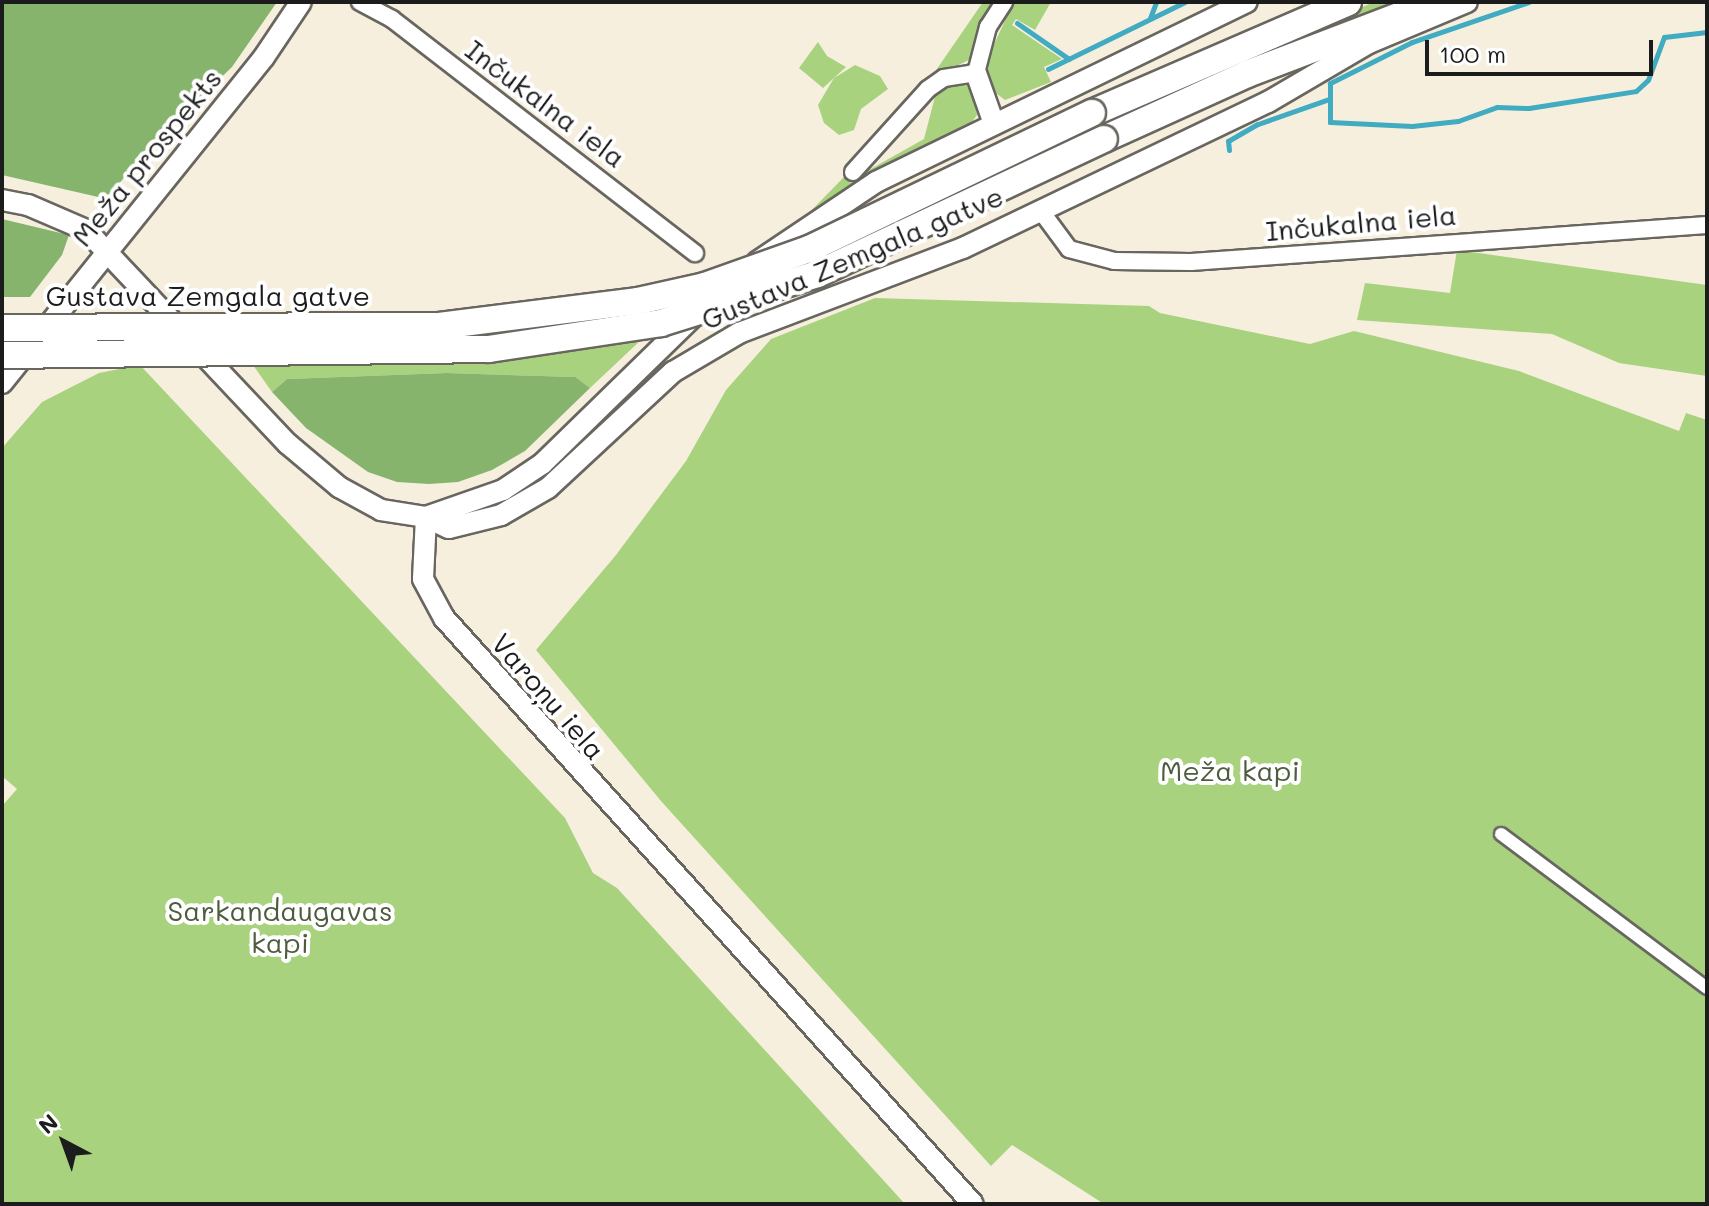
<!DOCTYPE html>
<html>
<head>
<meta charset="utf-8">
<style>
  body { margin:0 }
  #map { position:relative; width:1709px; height:1206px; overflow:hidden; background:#f7efde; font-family:Mali,sans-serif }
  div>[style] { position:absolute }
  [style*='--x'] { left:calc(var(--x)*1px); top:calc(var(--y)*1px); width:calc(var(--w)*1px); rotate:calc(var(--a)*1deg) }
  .green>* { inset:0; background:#a8d27e }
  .forest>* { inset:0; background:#86b46d }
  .stream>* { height:5px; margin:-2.5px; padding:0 2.5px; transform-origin:2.5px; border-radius:2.5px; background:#41abc1 }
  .roads { filter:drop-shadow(2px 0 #696660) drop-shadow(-2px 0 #696660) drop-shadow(0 2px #696660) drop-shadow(0 -2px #696660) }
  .pedestrian>* { height:12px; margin:-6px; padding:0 6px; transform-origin:6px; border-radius:6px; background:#fff }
  .minor>* { height:16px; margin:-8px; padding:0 8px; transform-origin:8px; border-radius:8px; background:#fff }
  .tertiary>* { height:20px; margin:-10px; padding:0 10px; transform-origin:10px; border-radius:10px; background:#fff }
  .primary>* { height:26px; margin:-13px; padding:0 13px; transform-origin:13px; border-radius:13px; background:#fff }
  .bridges { filter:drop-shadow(2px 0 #696660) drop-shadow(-2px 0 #696660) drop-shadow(0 2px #696660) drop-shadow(0 -2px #696660) }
  .primary-bridge>* { height:26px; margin:-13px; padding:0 13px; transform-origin:13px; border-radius:13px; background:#fff }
  span { translate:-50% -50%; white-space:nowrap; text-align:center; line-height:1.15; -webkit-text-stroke:8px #fff; paint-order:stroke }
  .street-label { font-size:28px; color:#1c1c1c }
  .park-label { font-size:28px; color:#4d5c3e }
  .frame { position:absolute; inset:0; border:4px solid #1c1c1c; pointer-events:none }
  .north { position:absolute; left:24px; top:1102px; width:80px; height:80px; -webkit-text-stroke:6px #fff; paint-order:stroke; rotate:319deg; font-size:22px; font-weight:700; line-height:32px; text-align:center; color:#1c1c1c }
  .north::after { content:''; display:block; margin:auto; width:28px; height:36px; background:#1c1c1c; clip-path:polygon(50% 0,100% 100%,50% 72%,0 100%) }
  .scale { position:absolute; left:1425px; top:40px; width:228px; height:36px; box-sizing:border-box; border:4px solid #1c1c1c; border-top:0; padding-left:10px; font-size:24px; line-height:28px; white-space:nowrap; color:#1c1c1c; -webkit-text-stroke:6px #fff; paint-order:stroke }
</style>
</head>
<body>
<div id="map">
  <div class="green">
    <i style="clip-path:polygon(983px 2px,996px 2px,973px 58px,930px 79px)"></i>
    <i style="clip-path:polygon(1014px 2px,1051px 2px,1035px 30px,1016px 19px,1012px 25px,1062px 59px,1044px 67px,1051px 82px,1005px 100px,989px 88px,985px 63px)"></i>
    <i style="clip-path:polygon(1374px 2px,1401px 2px,1112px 122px,1110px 116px)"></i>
    <i style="clip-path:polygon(818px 42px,827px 56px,846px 67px,823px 88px,799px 68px)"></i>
    <i style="clip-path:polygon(855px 65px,880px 76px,888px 89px,861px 109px,854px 130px,839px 135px,824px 123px,818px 105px,834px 78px)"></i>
    <i style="clip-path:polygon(963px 82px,974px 92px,977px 115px,972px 122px,866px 178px,803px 219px,843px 178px,860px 175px,924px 139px,937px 89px)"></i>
    <i style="clip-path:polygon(1457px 250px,1707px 285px,1707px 376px,1619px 363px,1552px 334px,1357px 320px,1365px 283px,1450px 293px)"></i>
    <i style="clip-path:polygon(875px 298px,1149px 306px,1160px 313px,1310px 344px,1354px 331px,1519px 371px,1679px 431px,1686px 413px,1707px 420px,1707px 1204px,1104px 1204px,1012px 1145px,991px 1166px,661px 801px,536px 650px,616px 555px,686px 461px,726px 390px,771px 339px)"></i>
    <i style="clip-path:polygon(642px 339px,590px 388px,574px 377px,447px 373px,287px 379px,272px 392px,253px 365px,510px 361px)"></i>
    <i style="clip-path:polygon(140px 365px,565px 818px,593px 873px,617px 888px,905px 1204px,2px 1204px,2px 806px,17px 789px,2px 776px,2px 448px,42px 402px,99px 373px)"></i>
  </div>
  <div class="forest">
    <i style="clip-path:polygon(2px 2px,277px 2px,232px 67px,145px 151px,107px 199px,2px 175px)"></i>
    <i style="clip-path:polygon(2px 219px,69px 235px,62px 255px,30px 297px,2px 297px)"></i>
    <i style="clip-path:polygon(447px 373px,575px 377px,590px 388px,525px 451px,492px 470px,458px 482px,429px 484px,397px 482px,368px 472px,306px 428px,272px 392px,287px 379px)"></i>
  </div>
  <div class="stream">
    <i style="--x:1529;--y:2;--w:124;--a:161.1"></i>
    <i style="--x:1412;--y:42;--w:92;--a:153.4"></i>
    <i style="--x:1330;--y:83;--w:39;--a:90"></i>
    <i style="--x:1330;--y:122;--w:82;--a:2.8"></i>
    <i style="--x:1412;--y:126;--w:46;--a:-6.2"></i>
    <i style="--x:1458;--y:121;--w:41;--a:-19.7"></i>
    <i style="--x:1497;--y:107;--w:32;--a:2"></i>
    <i style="--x:1529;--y:108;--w:108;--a:-9"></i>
    <i style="--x:1636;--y:91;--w:16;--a:-43"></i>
    <i style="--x:1648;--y:80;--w:46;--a:-69.6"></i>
    <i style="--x:1664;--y:37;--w:43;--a:-6.6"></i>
    <i style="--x:1150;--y:18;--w:17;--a:-69"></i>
    <i style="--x:1017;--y:23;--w:63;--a:34.7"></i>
    <i style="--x:1048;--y:69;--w:153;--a:-26.1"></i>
    <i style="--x:1229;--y:150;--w:9;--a:-96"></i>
    <i style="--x:1228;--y:141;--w:34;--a:-30"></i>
    <i style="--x:1258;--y:124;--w:75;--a:-19.4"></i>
  </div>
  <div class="roads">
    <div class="pedestrian">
      <i style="--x:1501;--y:834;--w:257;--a:36.8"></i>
    </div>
    <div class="minor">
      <i style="--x:360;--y:2;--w:36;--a:28"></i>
      <i style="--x:392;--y:19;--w:383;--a:37.7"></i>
      <i style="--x:853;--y:172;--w:112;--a:-47.9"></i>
      <i style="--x:928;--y:89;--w:19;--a:-35"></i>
      <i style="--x:944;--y:78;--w:32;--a:-9"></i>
      <i style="--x:976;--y:73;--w:48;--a:-75.4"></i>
      <i style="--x:988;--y:27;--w:30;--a:-57"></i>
      <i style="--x:1041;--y:211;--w:47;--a:53.6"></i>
      <i style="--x:1069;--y:249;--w:47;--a:14.9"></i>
      <i style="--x:1114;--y:261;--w:77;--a:0.7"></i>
      <i style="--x:1191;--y:262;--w:517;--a:-4.1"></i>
    </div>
    <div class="tertiary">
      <i style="--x:976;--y:73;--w:51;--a:70.5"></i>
      <i style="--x:2;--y:200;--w:26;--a:11"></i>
      <i style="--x:28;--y:205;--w:63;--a:23.3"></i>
      <i style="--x:86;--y:230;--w:294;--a:46.7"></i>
      <i style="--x:288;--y:444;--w:67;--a:40.1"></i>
      <i style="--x:339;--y:487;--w:48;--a:28.7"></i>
      <i style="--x:381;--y:510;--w:46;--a:8.8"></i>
      <i style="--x:426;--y:517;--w:25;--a:26"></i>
      <i style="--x:449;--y:528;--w:54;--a:-14"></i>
      <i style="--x:501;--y:515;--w:54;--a:-29.9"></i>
      <i style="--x:548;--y:488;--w:171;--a:-42.9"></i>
      <i style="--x:673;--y:372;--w:77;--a:-30.6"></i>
      <i style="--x:739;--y:333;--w:240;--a:-20.8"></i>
      <i style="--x:963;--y:248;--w:338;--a:-25.6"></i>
      <i style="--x:1268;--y:102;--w:117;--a:-30.3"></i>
      <i style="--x:1369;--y:43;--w:106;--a:-22.7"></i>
      <i style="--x:757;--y:262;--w:143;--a:-33.9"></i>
      <i style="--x:876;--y:182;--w:412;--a:-25.9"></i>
      <i style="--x:2;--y:383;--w:418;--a:-51.2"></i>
      <i style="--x:264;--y:57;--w:66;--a:-56.1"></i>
      <i style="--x:426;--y:517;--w:82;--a:-19.3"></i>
      <i style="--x:503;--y:490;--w:47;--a:-33.7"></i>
      <i style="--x:542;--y:464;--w:219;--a:-44.3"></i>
      <i style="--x:426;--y:517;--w:62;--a:92.8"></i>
      <i style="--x:423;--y:579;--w:44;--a:61.7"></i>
      <i style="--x:444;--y:618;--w:789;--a:47.93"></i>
    </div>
    <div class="primary">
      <i style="--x:1092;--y:113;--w:279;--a:-23.4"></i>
      <i style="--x:1104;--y:139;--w:157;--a:-24.4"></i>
      <i style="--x:1247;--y:74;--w:202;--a:-20.9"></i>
    </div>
  </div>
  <div class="bridges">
    <div class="primary-bridge">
      <i style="--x:2;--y:328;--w:437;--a:-0.3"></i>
      <i style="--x:439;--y:326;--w:201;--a:-7.2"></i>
      <i style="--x:638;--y:301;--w:69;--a:-12.6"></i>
      <i style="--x:705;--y:286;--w:110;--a:-19.6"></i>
      <i style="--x:809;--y:249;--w:314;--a:-25.7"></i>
      <i style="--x:2;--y:355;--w:487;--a:-0.7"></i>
      <i style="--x:489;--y:349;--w:174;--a:-8.6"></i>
      <i style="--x:661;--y:323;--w:164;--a:-17.4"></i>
      <i style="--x:817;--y:274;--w:317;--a:-25.2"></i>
    </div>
  </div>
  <div class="street-label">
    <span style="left:546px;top:103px;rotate:37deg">Inčukalna iela</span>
    <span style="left:146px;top:157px;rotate:-51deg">Meža prospekts</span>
    <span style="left:1361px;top:222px;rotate:-5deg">Inčukalna iela</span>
    <span style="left:852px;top:257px;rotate:-23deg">Gustava Zemgala gatve</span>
    <span style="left:208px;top:295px">Gustava Zemgala gatve</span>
    <span style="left:549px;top:696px;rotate:49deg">Varoņu iela</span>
  </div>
  <div class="park-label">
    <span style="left:1230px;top:770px">Meža kapi</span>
    <span style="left:280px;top:926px">Sarkandaugavas<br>kapi</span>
  </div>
  <div class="frame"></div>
  <div class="north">N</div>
  <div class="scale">100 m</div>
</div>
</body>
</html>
